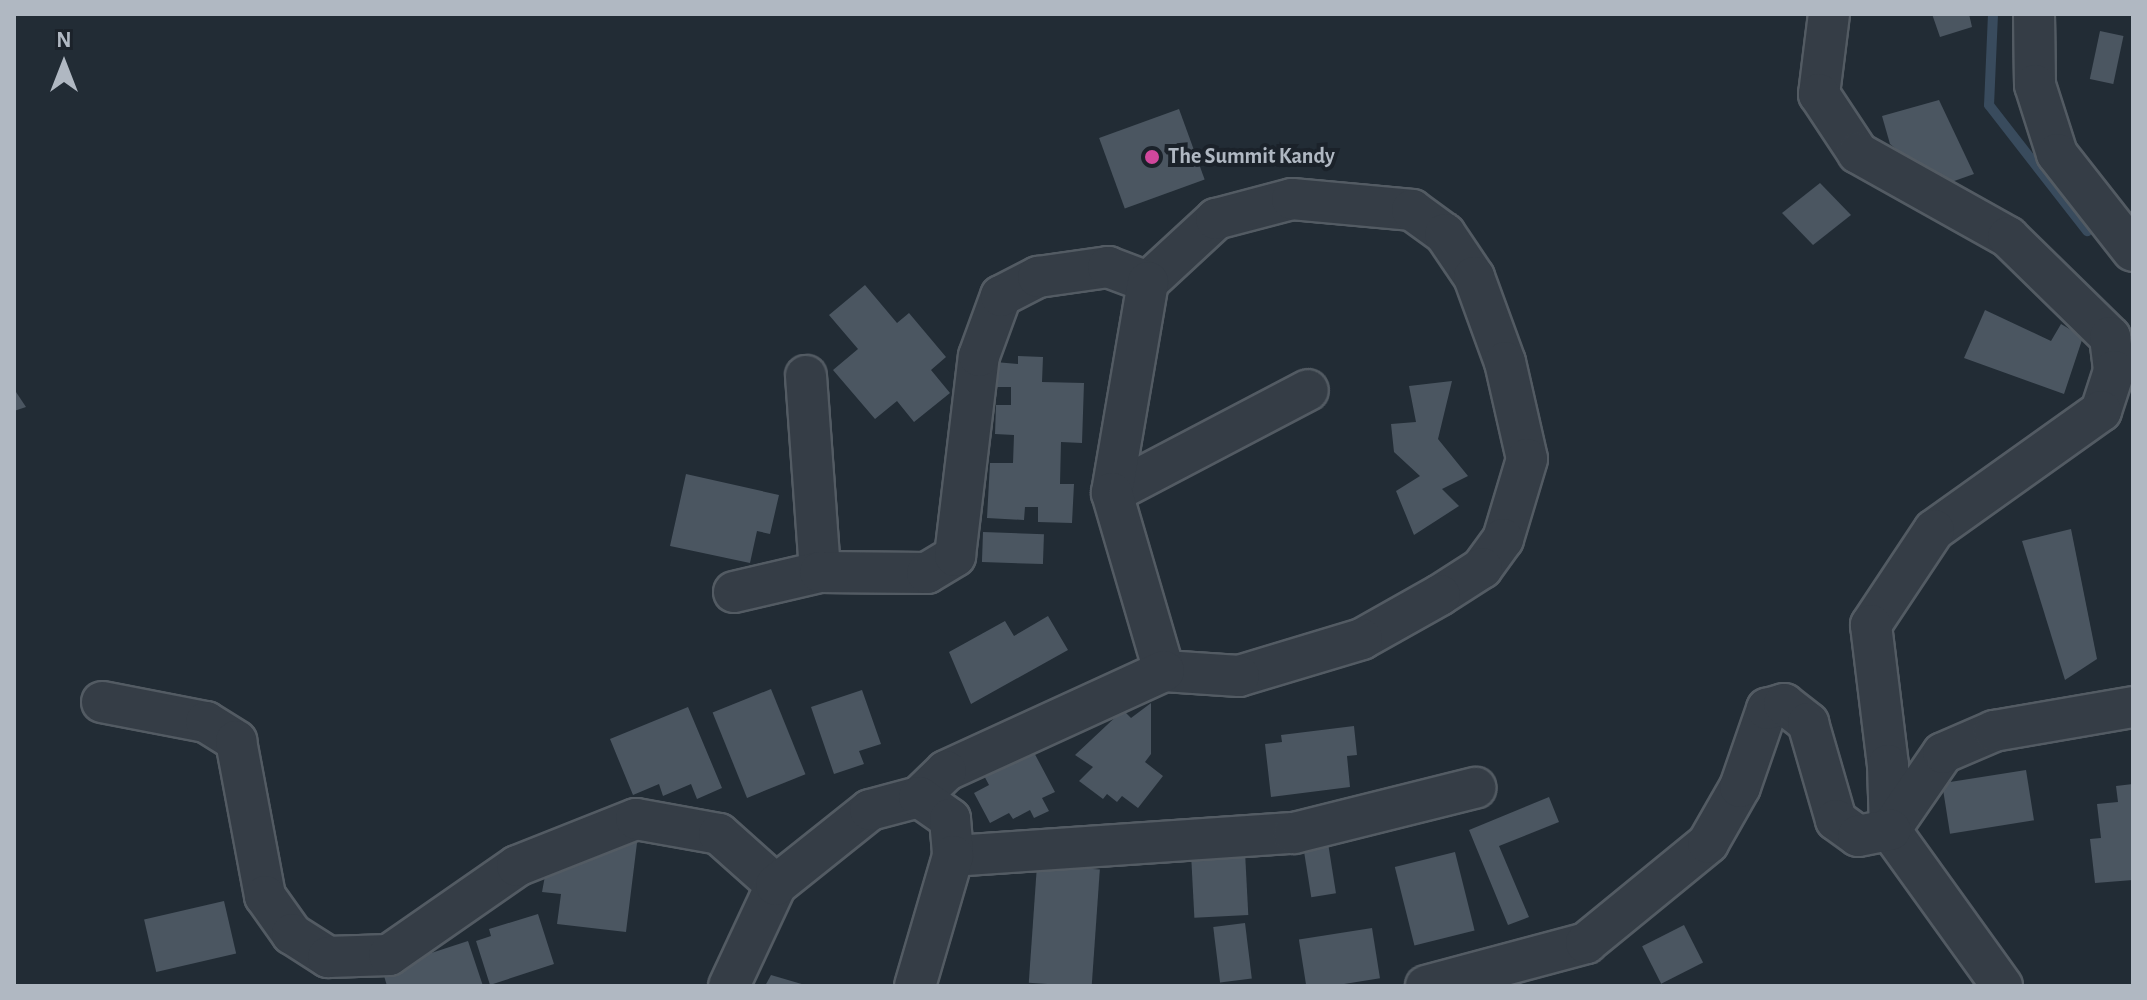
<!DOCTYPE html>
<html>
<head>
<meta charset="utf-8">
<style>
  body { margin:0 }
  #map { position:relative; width:2147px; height:1000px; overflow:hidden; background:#222c35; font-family:"Alegreya Sans",sans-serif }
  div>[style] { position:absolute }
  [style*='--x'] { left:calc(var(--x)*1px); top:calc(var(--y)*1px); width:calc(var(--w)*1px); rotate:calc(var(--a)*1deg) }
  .stream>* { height:10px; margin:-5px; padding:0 5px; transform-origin:5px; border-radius:5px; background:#394b5d }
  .building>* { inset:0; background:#4b5661; transform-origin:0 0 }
  .roads { filter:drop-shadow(2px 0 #535b63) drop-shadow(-2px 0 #535b63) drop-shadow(0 2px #535b63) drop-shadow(0 -2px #535b63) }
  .minor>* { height:40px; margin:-20px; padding:0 20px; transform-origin:20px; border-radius:20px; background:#353d46 }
  .dots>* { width:22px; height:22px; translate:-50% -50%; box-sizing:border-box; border:4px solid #1b222a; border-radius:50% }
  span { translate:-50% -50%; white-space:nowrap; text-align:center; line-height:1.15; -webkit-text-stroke:8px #1b222a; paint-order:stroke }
  .poi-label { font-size:22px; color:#b0b8c2; font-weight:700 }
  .left { translate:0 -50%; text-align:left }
  .frame { position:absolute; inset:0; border:16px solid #b0b8c2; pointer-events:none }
  .north { position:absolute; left:24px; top:24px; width:80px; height:80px; -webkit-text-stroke:6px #1b222a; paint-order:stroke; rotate:0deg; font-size:22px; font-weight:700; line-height:32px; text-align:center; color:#b0b8c2 }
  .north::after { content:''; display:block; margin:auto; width:28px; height:36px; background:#b0b8c2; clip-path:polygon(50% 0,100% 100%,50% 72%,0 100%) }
</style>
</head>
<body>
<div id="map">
  <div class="stream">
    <i style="--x:1993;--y:14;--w:91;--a:92.5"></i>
    <i style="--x:1989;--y:105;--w:160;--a:52.1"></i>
  </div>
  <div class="building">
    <i style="clip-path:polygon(1932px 14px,1969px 14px,1972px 27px,1940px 37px)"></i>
    <i style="left:2100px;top:31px;width:24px;height:49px;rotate:12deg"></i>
    <i style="clip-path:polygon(1939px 100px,1974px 174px,1940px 186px,1890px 144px,1882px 116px)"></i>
    <i style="left:1179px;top:109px;width:75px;height:85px;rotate:70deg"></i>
    <i style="clip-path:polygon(1820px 183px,1851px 215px,1813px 245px,1782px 213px)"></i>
    <i style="clip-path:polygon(865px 285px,897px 323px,909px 313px,946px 357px,931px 370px,950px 393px,914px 422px,897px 401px,875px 419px,833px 370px,858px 349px,829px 315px)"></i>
    <i style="clip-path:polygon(1985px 310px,2051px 341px,2061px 324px,2083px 337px,2064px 394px,1964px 358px)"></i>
    <i style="clip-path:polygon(1018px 356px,1043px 357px,1042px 382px,1084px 383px,1082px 443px,1061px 442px,1060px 484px,1074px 484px,1072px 523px,1038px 522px,1038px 507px,1025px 507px,1024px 520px,987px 518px,990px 463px,1013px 463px,1014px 435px,995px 434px,996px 405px,1011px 405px,1011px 387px,994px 387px,995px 362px,1018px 364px)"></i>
    <i style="clip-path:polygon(1452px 381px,1438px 439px,1468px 476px,1442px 489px,1459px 506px,1414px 535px,1396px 491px,1420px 476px,1394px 452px,1391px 424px,1416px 422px,1409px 386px)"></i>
    <i style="clip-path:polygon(14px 389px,26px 407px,14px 411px)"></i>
    <i style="clip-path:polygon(686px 474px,779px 495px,770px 534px,757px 531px,750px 563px,670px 546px)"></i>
    <i style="clip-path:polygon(2071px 529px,2097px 659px,2065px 680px,2022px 541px)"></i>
    <i style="left:983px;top:532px;width:61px;height:30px;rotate:2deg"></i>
    <i style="clip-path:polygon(1048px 616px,1068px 650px,971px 704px,949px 652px,1005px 621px,1014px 636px)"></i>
    <i style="left:771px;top:689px;width:92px;height:63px;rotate:68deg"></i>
    <i style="clip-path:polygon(862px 690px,881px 744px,859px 751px,864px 764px,834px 774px,811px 707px)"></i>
    <i style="clip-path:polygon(1151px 703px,1151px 754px,1145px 762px,1163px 776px,1138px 808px,1122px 796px,1117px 802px,1107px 794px,1103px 799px,1079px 781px,1093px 767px,1075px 755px,1123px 710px,1131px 718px)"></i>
    <i style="clip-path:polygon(688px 707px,722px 788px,697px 799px,691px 784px,663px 796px,659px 784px,633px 795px,610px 739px)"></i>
    <i style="clip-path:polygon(1354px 726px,1357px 755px,1347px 756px,1350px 787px,1271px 797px,1265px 744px,1282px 742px,1281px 735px)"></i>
    <i style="clip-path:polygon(1030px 745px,1055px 792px,1042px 798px,1049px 811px,1034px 818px,1030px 810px,1013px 819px,1009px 813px,990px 823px,974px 793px,989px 785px,981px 770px)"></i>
    <i style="left:2026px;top:770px;width:51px;height:85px;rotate:81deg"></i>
    <i style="clip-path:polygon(2133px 784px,2133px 880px,2095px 883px,2090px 839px,2101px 838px,2097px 804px,2118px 802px,2116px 786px)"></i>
    <i style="clip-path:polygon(1549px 797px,1559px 822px,1499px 846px,1529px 917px,1508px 925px,1469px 830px)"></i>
    <i style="clip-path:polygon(597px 838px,637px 843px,626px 932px,557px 924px,561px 894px,542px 892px,547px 865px)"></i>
    <i style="left:1328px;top:843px;width:51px;height:25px;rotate:81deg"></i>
    <i style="left:1245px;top:852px;width:63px;height:54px;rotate:87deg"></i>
    <i style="left:1455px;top:852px;width:81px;height:62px;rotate:76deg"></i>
    <i style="left:1037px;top:865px;width:63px;height:118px;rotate:4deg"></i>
    <i style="left:224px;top:901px;width:54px;height:82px;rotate:77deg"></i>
    <i style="clip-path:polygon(538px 914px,554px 964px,490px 985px,476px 941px,491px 936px,489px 929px)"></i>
    <i style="left:1245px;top:923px;width:56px;height:32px;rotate:83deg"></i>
    <i style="left:1684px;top:925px;width:42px;height:47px;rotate:63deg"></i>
    <i style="left:1372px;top:928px;width:51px;height:74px;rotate:81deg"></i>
    <i style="clip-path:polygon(468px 941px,483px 986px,387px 986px,382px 969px)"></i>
    <i style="clip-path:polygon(771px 975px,805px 985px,805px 986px,765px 986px)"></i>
  </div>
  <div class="roads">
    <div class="minor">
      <i style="--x:1829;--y:14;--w:81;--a:97.1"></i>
      <i style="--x:1819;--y:94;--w:71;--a:56.5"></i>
      <i style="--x:1858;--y:153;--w:172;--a:29.2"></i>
      <i style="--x:2008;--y:237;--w:143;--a:44.4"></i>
      <i style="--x:2110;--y:337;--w:34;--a:83"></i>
      <i style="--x:2114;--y:371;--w:42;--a:108"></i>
      <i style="--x:2101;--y:411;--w:205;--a:144.5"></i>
      <i style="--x:1934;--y:530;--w:114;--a:123.6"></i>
      <i style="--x:1871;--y:625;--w:141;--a:83.1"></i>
      <i style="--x:1888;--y:765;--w:65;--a:88.2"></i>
      <i style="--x:1890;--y:830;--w:192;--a:54.3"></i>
      <i style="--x:2034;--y:14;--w:71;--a:89.2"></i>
      <i style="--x:2035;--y:85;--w:72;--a:72.3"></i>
      <i style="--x:2057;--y:154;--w:123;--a:51.9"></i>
      <i style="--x:1148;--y:282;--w:93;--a:-42.8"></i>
      <i style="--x:1216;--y:219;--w:79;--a:-14.7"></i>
      <i style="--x:1292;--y:199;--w:121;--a:5.2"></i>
      <i style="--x:1412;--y:210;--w:41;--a:36"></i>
      <i style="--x:1445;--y:234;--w:52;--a:56"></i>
      <i style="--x:1474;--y:277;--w:90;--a:70"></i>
      <i style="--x:1505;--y:362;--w:99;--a:77.2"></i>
      <i style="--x:1527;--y:459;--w:84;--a:106.7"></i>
      <i style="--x:1503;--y:539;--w:36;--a:126"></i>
      <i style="--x:1482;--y:568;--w:50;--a:147.3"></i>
      <i style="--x:1440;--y:595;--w:90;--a:150.6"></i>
      <i style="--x:1362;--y:639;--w:128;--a:163.3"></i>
      <i style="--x:1239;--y:676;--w:75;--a:-176.2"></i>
      <i style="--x:806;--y:376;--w:196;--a:85.9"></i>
      <i style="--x:1112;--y:493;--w:221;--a:-27.7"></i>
      <i style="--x:734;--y:592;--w:88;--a:-13.1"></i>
      <i style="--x:820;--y:572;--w:107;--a:0.5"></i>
      <i style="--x:927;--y:573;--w:33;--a:-31"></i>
      <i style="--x:955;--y:556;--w:201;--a:-83.2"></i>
      <i style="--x:979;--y:356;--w:64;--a:-69.9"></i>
      <i style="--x:1001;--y:296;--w:42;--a:-27.2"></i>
      <i style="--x:1038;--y:277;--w:71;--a:-8.1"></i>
      <i style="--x:1108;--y:267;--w:43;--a:20.6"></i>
      <i style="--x:1148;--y:282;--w:214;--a:99.7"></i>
      <i style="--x:1112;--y:493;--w:185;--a:73.7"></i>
      <i style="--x:1164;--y:671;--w:240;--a:155.4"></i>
      <i style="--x:946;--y:771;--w:37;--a:136"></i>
      <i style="--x:102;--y:702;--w:106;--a:10.9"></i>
      <i style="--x:206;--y:722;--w:36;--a:32"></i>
      <i style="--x:236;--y:741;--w:158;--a:79.4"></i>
      <i style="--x:265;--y:896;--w:47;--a:54.6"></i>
      <i style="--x:292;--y:934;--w:43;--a:32.6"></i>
      <i style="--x:328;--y:957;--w:61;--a:-1.9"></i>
      <i style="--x:389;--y:955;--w:156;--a:-34.8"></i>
      <i style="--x:517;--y:866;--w:128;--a:-21.6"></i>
      <i style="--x:636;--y:819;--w:84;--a:10.2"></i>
      <i style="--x:719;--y:834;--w:76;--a:41.8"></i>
      <i style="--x:1890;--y:830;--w:93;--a:-55.5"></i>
      <i style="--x:1943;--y:753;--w:56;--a:-23.3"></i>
      <i style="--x:1994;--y:731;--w:141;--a:-9.8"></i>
      <i style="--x:953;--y:856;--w:342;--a:-3.9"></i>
      <i style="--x:1294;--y:833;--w:187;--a:-14"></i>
      <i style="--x:729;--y:986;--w:111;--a:-65"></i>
      <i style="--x:776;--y:885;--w:120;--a:-38.6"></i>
      <i style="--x:870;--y:810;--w:51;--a:-14.9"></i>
      <i style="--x:919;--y:797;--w:38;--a:35"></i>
      <i style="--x:950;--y:819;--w:37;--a:85"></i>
      <i style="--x:953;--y:856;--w:135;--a:106.3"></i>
      <i style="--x:1426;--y:986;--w:166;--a:-15"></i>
      <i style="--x:1586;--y:943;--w:158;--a:-39.3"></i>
      <i style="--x:1708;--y:843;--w:64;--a:-60.3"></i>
      <i style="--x:1740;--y:787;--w:83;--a:-70.9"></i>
      <i style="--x:1767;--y:709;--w:18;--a:-16"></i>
      <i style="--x:1784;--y:704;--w:31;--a:38"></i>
      <i style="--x:1808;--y:723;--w:101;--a:73.9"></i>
      <i style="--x:1836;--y:820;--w:27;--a:36"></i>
      <i style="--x:1858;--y:836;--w:33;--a:-11"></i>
    </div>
  </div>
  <div class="dots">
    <i style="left:1152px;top:157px;background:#d1479c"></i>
  </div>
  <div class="poi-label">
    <span class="left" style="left:1168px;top:157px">The Summit Kandy</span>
  </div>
  <div class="frame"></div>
  <div class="north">N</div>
</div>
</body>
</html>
